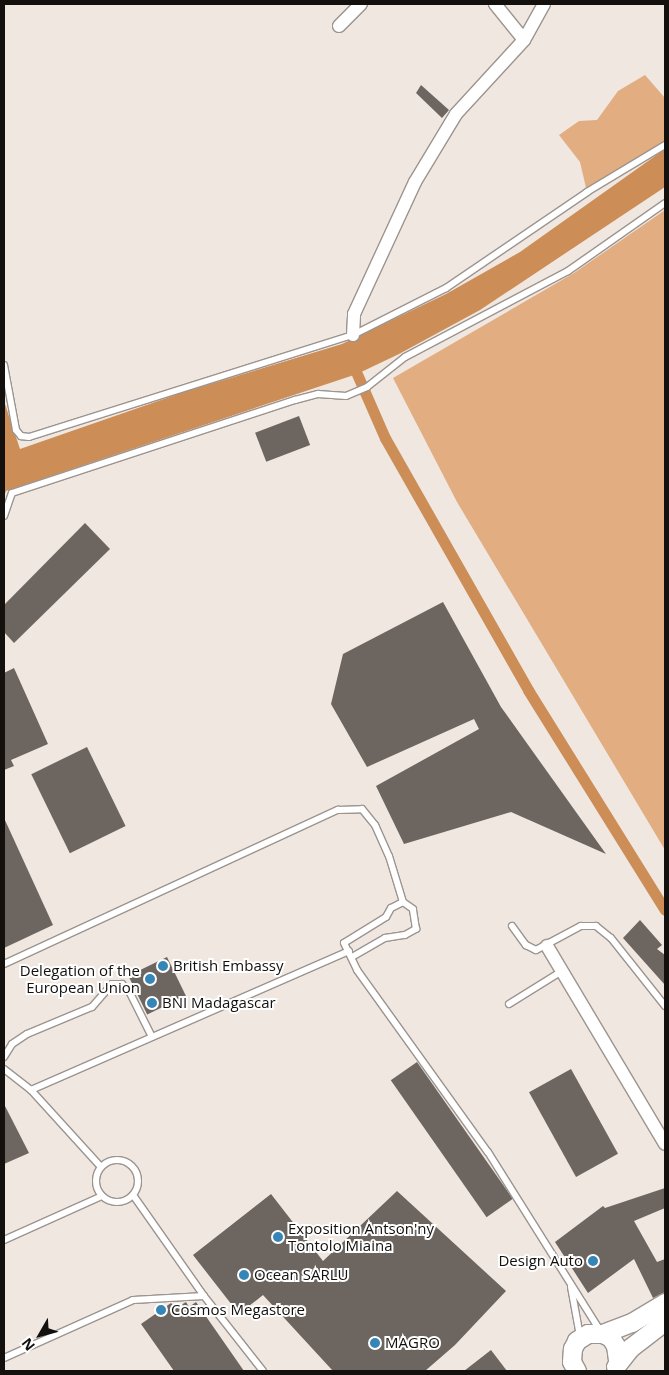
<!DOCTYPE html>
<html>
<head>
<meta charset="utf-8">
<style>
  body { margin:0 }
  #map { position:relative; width:669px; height:1375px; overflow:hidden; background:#efe7e0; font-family:"Open Sans",sans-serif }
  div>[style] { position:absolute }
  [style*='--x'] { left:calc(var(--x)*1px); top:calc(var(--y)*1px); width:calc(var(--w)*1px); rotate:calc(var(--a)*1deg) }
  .green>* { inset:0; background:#e2ad81 }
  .water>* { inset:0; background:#cc8d57 }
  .canal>* { height:11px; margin:-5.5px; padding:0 5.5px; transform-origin:5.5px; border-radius:5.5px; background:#cc8d57 }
  .building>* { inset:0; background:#6d6660; transform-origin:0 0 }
  .roads { filter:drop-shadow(1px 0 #9c948f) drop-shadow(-1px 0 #9c948f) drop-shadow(0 1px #9c948f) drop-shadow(0 -1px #9c948f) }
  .service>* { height:6px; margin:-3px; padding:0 3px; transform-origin:3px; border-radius:3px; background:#fff }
  .service>.ring { margin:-3px; padding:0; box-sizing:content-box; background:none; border:6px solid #fff; border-radius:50% }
  .minor>* { height:12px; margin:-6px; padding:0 6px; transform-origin:6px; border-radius:6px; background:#fff }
  .secondary>* { height:18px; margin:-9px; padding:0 9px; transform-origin:9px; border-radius:9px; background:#fff }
  .dots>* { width:14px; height:14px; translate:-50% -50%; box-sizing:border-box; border:2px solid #fff; border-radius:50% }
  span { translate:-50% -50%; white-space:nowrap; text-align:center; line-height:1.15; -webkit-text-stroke:4px #fff; paint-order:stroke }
  .poi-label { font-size:15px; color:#13100e }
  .left { translate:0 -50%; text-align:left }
  .right { translate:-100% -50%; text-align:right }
  .frame { position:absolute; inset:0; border:5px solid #13100e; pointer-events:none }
  .north { position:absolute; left:15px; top:1310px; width:50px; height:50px; -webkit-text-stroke:4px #fff; paint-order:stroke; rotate:232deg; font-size:14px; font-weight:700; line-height:20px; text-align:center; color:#13100e }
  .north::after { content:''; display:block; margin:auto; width:18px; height:22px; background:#13100e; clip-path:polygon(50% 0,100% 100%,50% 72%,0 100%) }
</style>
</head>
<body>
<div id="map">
  <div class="green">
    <i style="clip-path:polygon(645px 75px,665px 98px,665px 147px,587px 192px,580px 162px,559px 135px,579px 121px,597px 120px,618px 91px)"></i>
    <i style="clip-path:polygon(665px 210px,665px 850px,457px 502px,393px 378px,574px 273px)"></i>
  </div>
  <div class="water">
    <i style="clip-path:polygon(665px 149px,665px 187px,480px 310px,399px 354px,357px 374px,6px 491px,4px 497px,4px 401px,20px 449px,184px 392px,342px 344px,446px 294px,520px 252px)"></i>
  </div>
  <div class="canal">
    <i style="--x:357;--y:374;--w:70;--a:66.4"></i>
    <i style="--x:385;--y:438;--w:290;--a:60.4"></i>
    <i style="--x:528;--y:690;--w:259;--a:58.1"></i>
  </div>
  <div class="building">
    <i style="clip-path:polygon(421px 85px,449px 110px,442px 118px,416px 93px)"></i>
    <i style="left:299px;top:416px;width:31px;height:47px;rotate:69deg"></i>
    <i style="clip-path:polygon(85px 523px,110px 549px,14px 643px,4px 632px,4px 605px)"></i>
    <i style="clip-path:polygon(443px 602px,501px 707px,606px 854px,511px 812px,404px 844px,376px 786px,479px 729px,474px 719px,367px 767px,331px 704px,343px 654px)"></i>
    <i style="clip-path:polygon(14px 668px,48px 744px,11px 760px,14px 766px,4px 770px,4px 673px)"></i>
    <i style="left:87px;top:747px;width:88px;height:62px;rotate:64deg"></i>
    <i style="clip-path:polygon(4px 818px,53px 925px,4px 948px)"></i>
    <i style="clip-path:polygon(640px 920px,662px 945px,657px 949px,665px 955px,665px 985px,623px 938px)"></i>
    <i style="left:167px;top:957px;width:43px;height:43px;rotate:64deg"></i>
    <i style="left:417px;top:1062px;width:167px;height:32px;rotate:55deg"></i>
    <i style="left:571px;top:1069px;width:97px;height:48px;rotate:61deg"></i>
    <i style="clip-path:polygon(4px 1104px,29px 1153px,4px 1164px)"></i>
    <i style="clip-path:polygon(665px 1188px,665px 1208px,634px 1221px,657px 1262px,665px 1259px,665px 1292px,653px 1298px,634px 1259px,588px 1293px,555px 1242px,603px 1206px,605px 1208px)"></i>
    <i style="clip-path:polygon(397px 1191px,506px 1291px,455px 1345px,425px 1371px,333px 1371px,263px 1295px,239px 1314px,193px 1255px,271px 1194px,323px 1261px)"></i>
    <i style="clip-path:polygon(186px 1302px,189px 1307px,196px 1302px,244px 1371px,174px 1371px,141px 1324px,171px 1303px,176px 1308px)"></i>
    <i style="clip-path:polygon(491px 1350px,507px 1371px,464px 1371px)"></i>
  </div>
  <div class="roads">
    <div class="service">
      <i style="--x:4;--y:365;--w:66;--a:79.5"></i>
      <i style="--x:16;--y:430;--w:8;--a:50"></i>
      <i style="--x:21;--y:436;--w:8;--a:7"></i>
      <i style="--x:29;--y:437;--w:340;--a:-17.5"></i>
      <i style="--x:353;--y:335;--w:104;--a:-26.8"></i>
      <i style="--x:446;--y:288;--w:171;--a:-34.2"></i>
      <i style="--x:587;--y:192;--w:91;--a:-31.1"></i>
      <i style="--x:4;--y:516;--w:24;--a:-71"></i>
      <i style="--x:12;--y:493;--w:298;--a:-18.2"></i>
      <i style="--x:295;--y:400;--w:24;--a:-15"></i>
      <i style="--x:318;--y:394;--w:28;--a:4"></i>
      <i style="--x:346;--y:396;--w:23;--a:-23"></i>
      <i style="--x:367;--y:387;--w:48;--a:-38.3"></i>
      <i style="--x:405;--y:357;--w:184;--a:-27.8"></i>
      <i style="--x:568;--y:271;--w:118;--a:-35"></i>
      <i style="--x:512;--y:926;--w:24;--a:54"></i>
      <i style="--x:526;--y:945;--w:11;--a:27"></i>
      <i style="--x:536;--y:950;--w:51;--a:-28.1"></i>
      <i style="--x:581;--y:926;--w:15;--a:0"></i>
      <i style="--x:596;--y:926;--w:19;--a:39"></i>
      <i style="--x:611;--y:938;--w:87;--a:51.5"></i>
      <i style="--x:352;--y:957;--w:38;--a:-30"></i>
      <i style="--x:385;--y:938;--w:20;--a:-9"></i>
      <i style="--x:405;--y:935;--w:13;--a:-29"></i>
      <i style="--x:416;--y:929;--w:20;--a:-99"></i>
      <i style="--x:413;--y:909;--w:12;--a:-145"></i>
      <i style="--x:403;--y:902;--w:13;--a:153"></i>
      <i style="--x:391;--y:908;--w:10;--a:119"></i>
      <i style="--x:386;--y:917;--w:49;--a:148.2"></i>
      <i style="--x:344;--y:943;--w:30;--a:64"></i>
      <i style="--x:357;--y:970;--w:224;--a:54.3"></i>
      <i style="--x:488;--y:1152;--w:213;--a:57.9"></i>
      <i style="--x:4;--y:964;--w:368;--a:-24.8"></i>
      <i style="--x:338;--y:810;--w:24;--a:-2"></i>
      <i style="--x:362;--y:809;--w:21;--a:51"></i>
      <i style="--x:375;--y:825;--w:34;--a:66"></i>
      <i style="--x:389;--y:856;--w:48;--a:73.1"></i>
      <i style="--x:509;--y:1004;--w:62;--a:-31.9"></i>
      <i style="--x:4;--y:1057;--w:15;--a:-58"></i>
      <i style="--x:12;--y:1044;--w:18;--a:-34"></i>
      <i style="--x:27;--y:1034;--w:70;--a:-22.6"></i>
      <i style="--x:92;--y:1007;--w:30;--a:-49"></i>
      <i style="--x:112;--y:984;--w:10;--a:0"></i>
      <i style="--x:122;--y:984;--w:12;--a:48"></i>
      <i style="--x:130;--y:993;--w:49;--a:63.4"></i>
      <i style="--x:4;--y:1069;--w:34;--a:38"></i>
      <i style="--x:31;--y:1090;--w:104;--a:47.7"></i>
      <i style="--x:31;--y:1090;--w:347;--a:-23.6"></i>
      <i class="ring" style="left:96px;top:1160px;width:36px;height:36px"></i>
      <i style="--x:133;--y:1195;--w:123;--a:54.9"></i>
      <i style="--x:204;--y:1296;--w:95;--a:51.8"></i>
      <i style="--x:4;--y:1240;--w:107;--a:-24.2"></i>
      <i style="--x:571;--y:1287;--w:50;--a:79.6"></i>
      <i style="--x:4;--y:1358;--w:141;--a:-24.2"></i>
      <i style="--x:133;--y:1300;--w:71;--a:-3.2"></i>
    </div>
    <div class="minor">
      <i style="--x:495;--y:4;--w:46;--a:51.1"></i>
      <i style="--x:339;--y:26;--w:31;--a:-45"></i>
      <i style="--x:353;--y:335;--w:21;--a:-87"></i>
      <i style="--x:354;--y:314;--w:145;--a:-65.2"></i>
      <i style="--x:415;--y:182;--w:79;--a:-58.9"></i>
      <i style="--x:456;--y:114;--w:100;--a:-47.4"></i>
      <i style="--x:524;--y:40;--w:41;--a:-60.9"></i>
      <i style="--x:547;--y:946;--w:230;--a:59.2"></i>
    </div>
    <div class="secondary">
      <i style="--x:603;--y:1334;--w:31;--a:-21"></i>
      <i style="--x:632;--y:1323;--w:39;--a:-31"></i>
      <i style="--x:616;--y:1367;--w:24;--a:-52"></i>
      <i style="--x:631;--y:1348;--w:43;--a:-37.4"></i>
      <i style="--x:577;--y:1371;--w:10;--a:-119"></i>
      <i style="--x:572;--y:1362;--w:13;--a:-86"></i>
      <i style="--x:573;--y:1349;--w:9;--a:-63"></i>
      <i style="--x:577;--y:1341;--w:13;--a:-32"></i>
      <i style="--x:588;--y:1334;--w:15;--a:0"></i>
      <i style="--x:603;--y:1334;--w:9;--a:27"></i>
      <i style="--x:611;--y:1338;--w:9;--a:58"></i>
      <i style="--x:616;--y:1346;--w:15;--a:82"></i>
    </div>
  </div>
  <div class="dots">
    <i style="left:163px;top:966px;background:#3685b7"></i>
    <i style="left:150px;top:979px;background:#3685b7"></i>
    <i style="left:152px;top:1003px;background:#3685b7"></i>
    <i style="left:278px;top:1237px;background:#3685b7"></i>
    <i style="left:593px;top:1261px;background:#3685b7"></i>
    <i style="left:244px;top:1275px;background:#3685b7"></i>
    <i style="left:161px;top:1310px;background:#3685b7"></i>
    <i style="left:375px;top:1343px;background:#3685b7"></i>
  </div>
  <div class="poi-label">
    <span class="left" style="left:173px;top:966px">British Embassy</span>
    <span class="right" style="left:140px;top:979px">Delegation of the<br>European Union</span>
    <span class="left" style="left:162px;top:1003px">BNI Madagascar</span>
    <span class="left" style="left:288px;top:1237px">Exposition Antson'ny<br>Tontolo Miaina</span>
    <span class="right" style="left:583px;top:1261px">Design Auto</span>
    <span class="left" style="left:254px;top:1275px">Ocean SARLU</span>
    <span class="left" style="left:171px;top:1310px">Cosmos Megastore</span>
    <span class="left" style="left:385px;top:1343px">MAGRO</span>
  </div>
  <div class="frame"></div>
  <div class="north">N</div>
</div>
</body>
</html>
